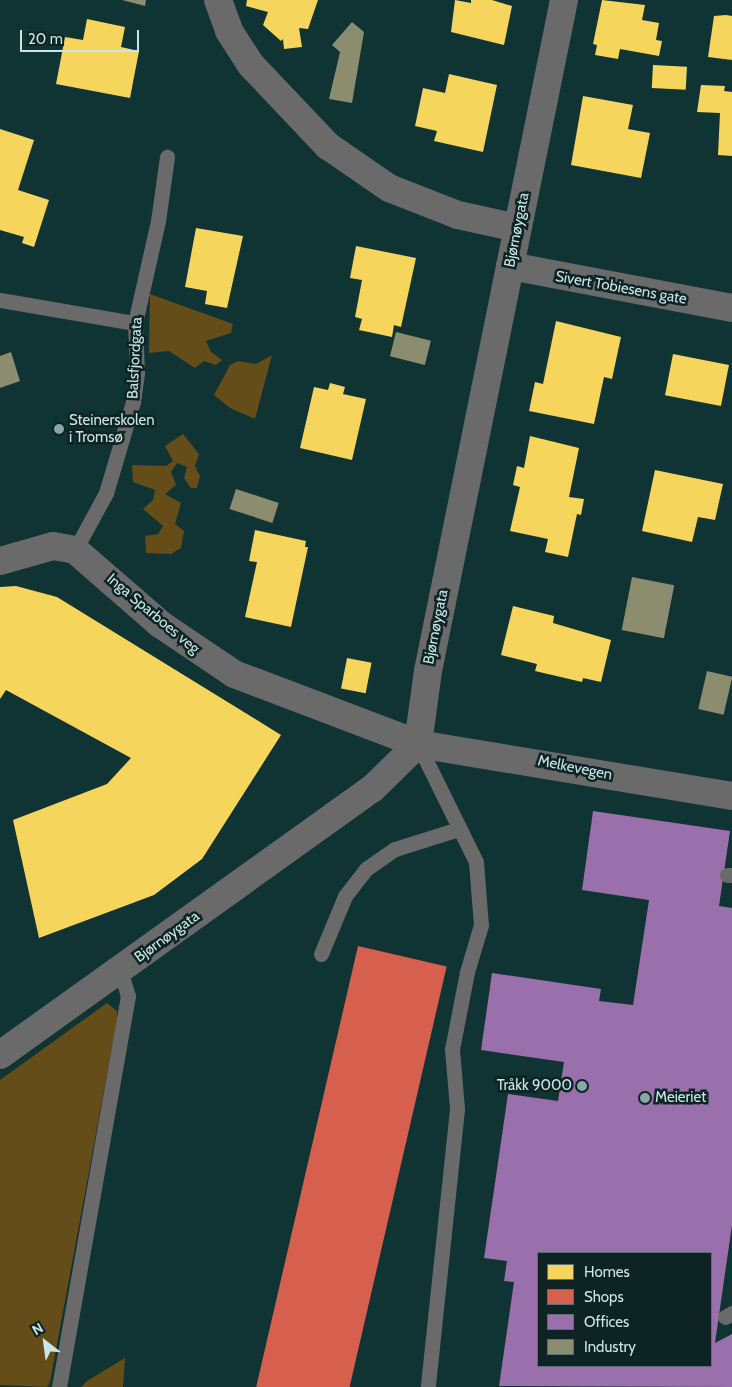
<!DOCTYPE html>
<html>
<head>
<meta charset="utf-8">
<style>
  body { margin:0 }
  #map { position:relative; width:732px; height:1387px; overflow:hidden; background:#103334; font-family:Cabin,sans-serif }
  div>[style] { position:absolute }
  [style*='--x'] { left:calc(var(--x)*1px); top:calc(var(--y)*1px); width:calc(var(--w)*1px); rotate:calc(var(--a)*1deg) }
  .green>* { inset:0; background:#644d18 }
  .homes>* { inset:0; background:#f6d55c; transform-origin:0 0 }
  .shops>* { inset:0; background:#d6604d; transform-origin:0 0 }
  .offices>* { inset:0; background:#9970ab }
  .industry>* { inset:0; background:#8c8c6e; transform-origin:0 0 }
  .service>* { height:15px; margin:-7.5px; padding:0 7.5px; transform-origin:7.5px; border-radius:7.5px; background:#6b6a6a }
  .minor>* { height:28px; margin:-14px; padding:0 14px; transform-origin:14px; border-radius:14px; background:#6b6a6a }
  .tertiary>* { height:28px; margin:-14px; padding:0 14px; transform-origin:14px; border-radius:14px; background:#6b6a6a }
  .dots>* { width:14px; height:14px; translate:-50% -50%; box-sizing:border-box; border:2px solid #0d2324; border-radius:50% }
  span { translate:-50% -50%; white-space:nowrap; text-align:center; line-height:1.15; -webkit-text-stroke:5px #0d2324; paint-order:stroke }
  .street-label { font-size:15px; color:#cae5e6 }
  .poi-label { font-size:15px; color:#cae5e6 }
  .left { translate:0 -50%; text-align:left }
  .right { translate:-100% -50%; text-align:right }
  .legend { position:absolute; left:537px; top:1252px; width:175px; height:115px; box-sizing:border-box; background:#0d2324; border:1px solid #597172; margin:0; padding:6px 9px; list-style:none; font-size:15px; color:#cae5e6 }
  .legend li { display:flex; align-items:center; gap:10px; height:25px }
  .legend b { width:25px; border:1px solid #597172 }
  .north { position:absolute; left:20px; top:1317px; width:50px; height:50px; -webkit-text-stroke:4px #0d2324; paint-order:stroke; rotate:330deg; font-size:14px; font-weight:700; line-height:20px; text-align:center; color:#cae5e6 }
  .north::after { content:''; display:block; margin:auto; width:18px; height:22px; background:#cae5e6; clip-path:polygon(50% 0,100% 100%,50% 72%,0 100%) }
  .scale { position:absolute; left:20px; top:30px; width:119px; height:22px; box-sizing:border-box; border:2px solid #cae5e6; border-top:0; padding-left:6px; font-size:15px; line-height:18px; white-space:nowrap; color:#cae5e6; -webkit-text-stroke:4px #0d2324; paint-order:stroke }
</style>
</head>
<body>
<div id="map">
  <div class="green">
    <i style="clip-path:polygon(150px 294px,233px 324px,231px 333px,206px 341px,211px 352px,222px 360px,216px 365px,204px 361px,195px 368px,169px 351px,149px 353px)"></i>
    <i style="clip-path:polygon(272px 355px,255px 419px,230px 408px,214px 395px,230px 365px,238px 361px,256px 364px)"></i>
    <i style="clip-path:polygon(183px 434px,199px 454px,195px 466px,200px 476px,197px 488px,191px 488px,184px 478px,187px 467px,177px 463px,171px 472px,176px 485px,165px 494px,181px 503px,175px 524px,184px 531px,181px 548px,171px 554px,146px 553px,145px 536px,158px 534px,163px 526px,143px 509px,153px 500px,155px 490px,133px 482px,132px 465px,166px 466px,173px 461px,165px 446px)"></i>
    <i style="clip-path:polygon(107px 1003px,117px 1011px,117px 1020px,50px 1382px,47px 1387px,0 1385px,0 1080px)"></i>
    <i style="clip-path:polygon(125px 1358px,123px 1387px,81px 1387px,87px 1381px)"></i>
  </div>
  <div class="homes">
    <i style="clip-path:polygon(247px 0,318px 0,308px 29px,299px 28px,302px 47px,284px 49px,283px 39px,281px 41px,263px 25px,268px 12px,246px 6px)"></i>
    <i style="clip-path:polygon(455px 0,471px 3px,471px 0,492px 0,512px 6px,504px 45px,451px 32px)"></i>
    <i style="clip-path:polygon(602px 0,645px 5px,642px 20px,659px 23px,656px 40px,662px 41px,659px 56px,620px 49px,618px 59px,595px 55px,597px 45px,593px 44px)"></i>
    <i style="clip-path:polygon(726px 15px,732px 16px,732px 60px,708px 57px,714px 16px)"></i>
    <i style="clip-path:polygon(87px 19px,125px 27px,121px 47px,139px 51px,130px 98px,56px 84px,65px 37px,83px 40px)"></i>
    <i style="left:653px;top:65px;width:34px;height:23px;rotate:3deg"></i>
    <i style="clip-path:polygon(449px 74px,497px 85px,483px 152px,434px 141px,437px 131px,415px 126px,423px 88px,445px 93px)"></i>
    <i style="clip-path:polygon(701px 85px,725px 86px,724px 91px,732px 92px,732px 156px,718px 155px,720px 113px,697px 112px)"></i>
    <i style="clip-path:polygon(583px 96px,633px 105px,628px 129px,650px 133px,641px 178px,571px 165px)"></i>
    <i style="clip-path:polygon(0 129px,34px 140px,18px 190px,49px 200px,34px 247px,22px 243px,24px 237px,0 230px)"></i>
    <i style="clip-path:polygon(196px 228px,243px 236px,227px 308px,205px 304px,207px 291px,185px 287px)"></i>
    <i style="clip-path:polygon(356px 246px,416px 258px,401px 327px,394px 325px,392px 337px,359px 330px,362px 319px,355px 317px,362px 280px,350px 278px)"></i>
    <i style="clip-path:polygon(556px 321px,621px 337px,612px 379px,604px 377px,594px 424px,529px 411px,535px 382px,543px 384px)"></i>
    <i style="left:673px;top:354px;width:57px;height:42px;rotate:11deg"></i>
    <i style="clip-path:polygon(330px 383px,345px 387px,343px 394px,366px 399px,352px 460px,300px 448px,314px 387px,328px 390px)"></i>
    <i style="clip-path:polygon(530px 436px,579px 448px,569px 497px,584px 499px,581px 515px,577px 514px,568px 557px,545px 552px,548px 539px,510px 531px,520px 487px,513px 485px,517px 466px,524px 468px)"></i>
    <i style="clip-path:polygon(655px 470px,723px 484px,715px 520px,698px 517px,692px 542px,642px 531px)"></i>
    <i style="clip-path:polygon(255px 530px,306px 541px,305px 547px,308px 547px,291px 627px,245px 617px,257px 562px,249px 561px)"></i>
    <i style="clip-path:polygon(16px 586px,57px 597px,281px 735px,202px 859px,154px 895px,39px 938px,13px 820px,107px 784px,131px 758px,6px 690px,0 699px,0 587px)"></i>
    <i style="clip-path:polygon(513px 606px,554px 616px,553px 623px,611px 640px,601px 682px,583px 678px,582px 682px,535px 671px,537px 664px,501px 655px)"></i>
    <i style="left:347px;top:658px;width:25px;height:31px;rotate:11deg"></i>
  </div>
  <div class="shops">
    <i style="left:358px;top:946px;width:91px;height:453px;rotate:13deg"></i>
  </div>
  <div class="offices">
    <i style="clip-path:polygon(evenodd,593px 811px,730px 831px,719px 906px,732px 908px,732px 1225px,715px 1343px,732px 1334px,732px 1387px,499px 1386px,514px 1282px,504px 1281px,507px 1261px,484px 1258px,508px 1094px,558px 1101px,564px 1062px,481px 1050px,492px 973px,601px 989px,599px 1001px,633px 1005px,649px 900px,582px 890px,593px 811px,538px 1253px,711px 1253px,711px 1366px,538px 1366px,538px 1253px)"></i>
  </div>
  <div class="industry">
    <i style="clip-path:polygon(122px 0,146px 0,145px 6px)"></i>
    <i style="clip-path:polygon(352px 22px,364px 32px,352px 103px,329px 99px,340px 52px,332px 45px)"></i>
    <i style="left:396px;top:332px;width:36px;height:25px;rotate:14deg"></i>
    <i style="clip-path:polygon(11px 352px,20px 381px,0 388px,0 356px)"></i>
    <i style="left:236px;top:489px;width:45px;height:21px;rotate:18deg"></i>
    <i style="left:632px;top:577px;width:43px;height:54px;rotate:11deg"></i>
    <i style="left:707px;top:671px;width:26px;height:39px;rotate:13deg"></i>
  </div>
  <div class="service">
    <i style="--x:0;--y:300;--w:137;--a:9.7"></i>
    <i style="--x:75;--y:550;--w:65;--a:-61.5"></i>
    <i style="--x:106;--y:493;--w:95;--a:-73.5"></i>
    <i style="--x:133;--y:402;--w:30;--a:-82"></i>
    <i style="--x:137;--y:372;--w:49;--a:-92.3"></i>
    <i style="--x:135;--y:323;--w:105;--a:-77.3"></i>
    <i style="--x:158;--y:221;--w:65;--a:-82"></i>
    <i style="--x:418;--y:744;--w:131;--a:63.8"></i>
    <i style="--x:476;--y:862;--w:63;--a:85.5"></i>
    <i style="--x:481;--y:925;--w:49;--a:106.6"></i>
    <i style="--x:467;--y:972;--w:78;--a:101"></i>
    <i style="--x:452;--y:1049;--w:60;--a:85.2"></i>
    <i style="--x:457;--y:1109;--w:280;--a:96"></i>
    <i style="--x:727;--y:875;--w:5;--a:0"></i>
    <i style="--x:321;--y:954;--w:63;--a:-67.5"></i>
    <i style="--x:345;--y:896;--w:34;--a:-52"></i>
    <i style="--x:366;--y:869;--w:35;--a:-35"></i>
    <i style="--x:395;--y:849;--w:67;--a:-17.4"></i>
    <i style="--x:725;--y:1317;--w:8;--a:-30"></i>
    <i style="--x:59;--y:1387;--w:397;--a:-80"></i>
    <i style="--x:128;--y:996;--w:27;--a:-107"></i>
  </div>
  <div class="minor">
    <i style="--x:218;--y:0;--w:33;--a:70"></i>
    <i style="--x:229;--y:31;--w:40;--a:57.1"></i>
    <i style="--x:251;--y:65;--w:112;--a:46.5"></i>
    <i style="--x:328;--y:146;--w:74;--a:34.5"></i>
    <i style="--x:389;--y:188;--w:74;--a:21.4"></i>
    <i style="--x:458;--y:215;--w:60;--a:12.4"></i>
    <i style="--x:510;--y:266;--w:226;--a:10.7"></i>
    <i style="--x:0;--y:561;--w:55;--a:-15.8"></i>
    <i style="--x:53;--y:546;--w:22;--a:10"></i>
    <i style="--x:75;--y:550;--w:113;--a:41"></i>
    <i style="--x:160;--y:624;--w:89;--a:34"></i>
    <i style="--x:234;--y:674;--w:197;--a:20.8"></i>
  </div>
  <div class="tertiary">
    <i style="--x:418;--y:744;--w:318;--a:9.4"></i>
    <i style="--x:0;--y:1055;--w:457;--a:-35.6"></i>
    <i style="--x:372;--y:789;--w:64;--a:-44.4"></i>
    <i style="--x:418;--y:744;--w:74;--a:-82.2"></i>
    <i style="--x:428;--y:671;--w:685;--a:-78.54"></i>
  </div>
  <div class="dots">
    <i style="left:59px;top:429px;background:#89a7a8"></i>
    <i style="left:582px;top:1086px;background:#89a7a8"></i>
    <i style="left:645px;top:1098px;background:#89a7a8"></i>
  </div>
  <div class="street-label">
    <span style="left:517px;top:230px;rotate:-79deg">Bjørnøygata</span>
    <span style="left:621px;top:288px;rotate:10deg">Sivert Tobiesens gate</span>
    <span style="left:135px;top:358px;rotate:-87deg">Balsfjordgata</span>
    <span style="left:153px;top:614px;rotate:40deg">Inga Sparboes veg</span>
    <span style="left:436px;top:627px;rotate:-79deg">Bjørnøygata</span>
    <span style="left:575px;top:768px;rotate:11deg">Melkevegen</span>
    <span style="left:167px;top:937px;rotate:-36deg">Bjørnøygata</span>
  </div>
  <div class="poi-label">
    <span class="left" style="left:69px;top:429px">Steinerskolen<br>i Tromsø</span>
    <span class="right" style="left:572px;top:1086px">Tråkk 9000</span>
    <span class="left" style="left:655px;top:1098px">Meieriet</span>
  </div>
  <ul class="legend">
  <li><b style="height:14px;background:#f6d55c"></b>Homes</li>
  <li><b style="height:14px;background:#d6604d"></b>Shops</li>
  <li><b style="height:14px;background:#9970ab"></b>Offices</li>
  <li><b style="height:14px;background:#8c8c6e"></b>Industry</li>
  </ul>
  <div class="north">N</div>
  <div class="scale">20 m</div>
</div>
</body>
</html>
